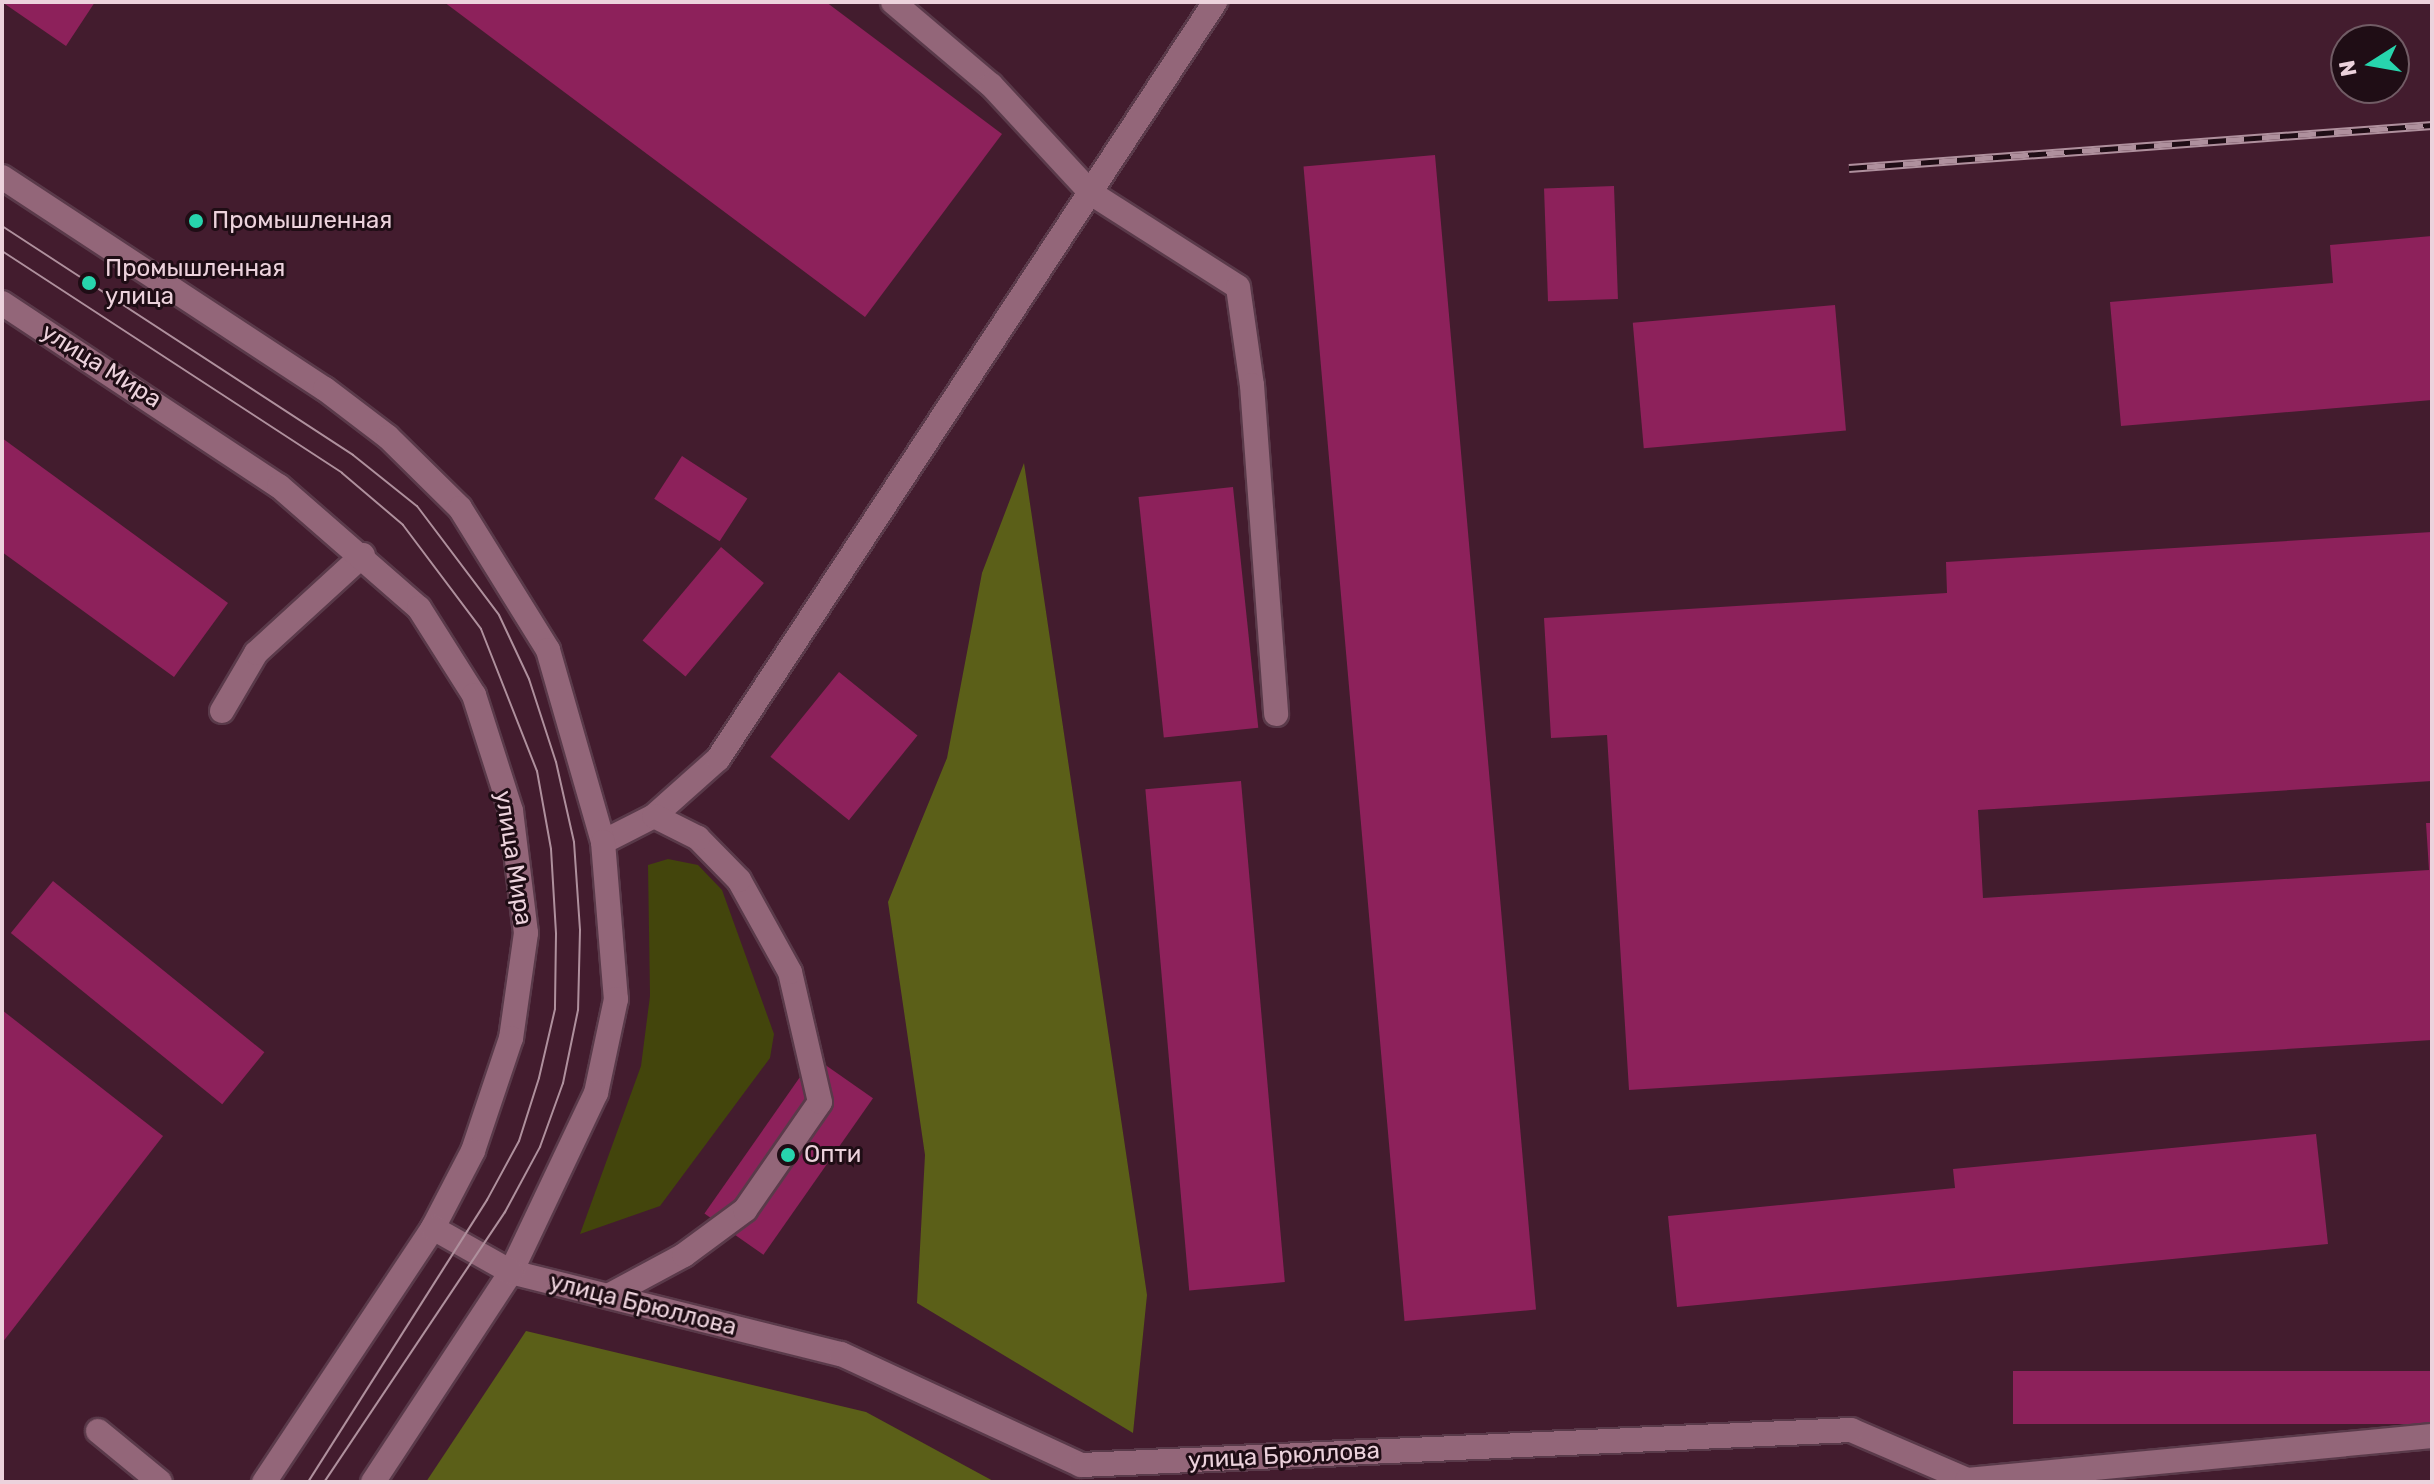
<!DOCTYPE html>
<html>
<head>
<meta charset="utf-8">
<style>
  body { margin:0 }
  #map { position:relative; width:2434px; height:1484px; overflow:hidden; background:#431c2e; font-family:Rubik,sans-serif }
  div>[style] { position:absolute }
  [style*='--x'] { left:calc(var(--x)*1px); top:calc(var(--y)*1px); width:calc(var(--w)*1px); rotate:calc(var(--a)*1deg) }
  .green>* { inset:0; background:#43450c }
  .forest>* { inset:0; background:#5b5f18 }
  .building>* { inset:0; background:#8d215b; transform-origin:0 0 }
  .roads { filter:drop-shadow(2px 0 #5a3a4a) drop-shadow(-2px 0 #5a3a4a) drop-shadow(0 2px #5a3a4a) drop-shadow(0 -2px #5a3a4a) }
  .lane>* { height:24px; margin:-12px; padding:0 12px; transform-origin:12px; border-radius:12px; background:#936679 }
  .street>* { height:24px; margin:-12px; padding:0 12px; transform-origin:12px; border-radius:12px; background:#936679 }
  .secondary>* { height:24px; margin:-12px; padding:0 12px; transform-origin:12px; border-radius:12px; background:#936679 }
  .tram>* { height:2px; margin:-1px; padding:0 1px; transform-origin:1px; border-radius:1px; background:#af909d }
  .rail>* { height:9px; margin-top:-4.5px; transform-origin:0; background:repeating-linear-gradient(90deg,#1f0d15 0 18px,#af909d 0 36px); box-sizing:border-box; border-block:2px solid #af909d }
  .dots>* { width:22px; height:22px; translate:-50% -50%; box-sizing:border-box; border:4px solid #1f0d15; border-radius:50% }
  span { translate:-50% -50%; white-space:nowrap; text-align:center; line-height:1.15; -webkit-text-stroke:6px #1f0d15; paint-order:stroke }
  .poi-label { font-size:24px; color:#ecd2dc }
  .left { translate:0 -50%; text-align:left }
  .street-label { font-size:24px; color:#ecd2dc }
  .frame { position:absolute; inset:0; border:4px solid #ecd2dc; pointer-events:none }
  .north { position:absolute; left:2330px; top:24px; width:80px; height:80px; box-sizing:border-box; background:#1f0d15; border:2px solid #715c65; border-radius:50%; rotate:259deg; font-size:22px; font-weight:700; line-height:32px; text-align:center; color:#ecd2dc }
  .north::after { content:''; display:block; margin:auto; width:28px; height:36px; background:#27d5ad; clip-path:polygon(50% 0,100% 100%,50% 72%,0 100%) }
</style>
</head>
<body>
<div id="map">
  <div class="green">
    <i style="clip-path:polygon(668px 859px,698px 865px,722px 890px,774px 1034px,770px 1058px,660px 1206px,580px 1234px,641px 1066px,650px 996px,648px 865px)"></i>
  </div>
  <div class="forest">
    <i style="clip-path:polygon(1024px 463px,1147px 1295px,1133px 1433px,917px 1303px,925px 1155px,888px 902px,947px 758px,982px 573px)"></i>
    <i style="clip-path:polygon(526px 1331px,866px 1412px,995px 1482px,426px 1482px)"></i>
  </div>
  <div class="building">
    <i style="clip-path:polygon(2px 2px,95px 2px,66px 46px)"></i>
    <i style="clip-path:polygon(444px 2px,826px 2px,1002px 134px,865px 317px)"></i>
    <i style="left:1435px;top:155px;width:1159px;height:132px;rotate:85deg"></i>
    <i style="left:1614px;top:186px;width:113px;height:70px;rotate:88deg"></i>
    <i style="clip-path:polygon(2432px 236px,2432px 400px,2121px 426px,2110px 302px,2333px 283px,2330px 245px)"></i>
    <i style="left:1835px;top:305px;width:126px;height:203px;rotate:85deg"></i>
    <i style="clip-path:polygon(2px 438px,228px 603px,174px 677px,2px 552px)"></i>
    <i style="left:682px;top:456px;width:78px;height:51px;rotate:33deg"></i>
    <i style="left:1233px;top:487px;width:242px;height:95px;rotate:84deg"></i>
    <i style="clip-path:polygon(2432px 532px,2432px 781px,1978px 810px,1983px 898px,2429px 870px,2426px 823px,2432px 823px,2432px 1040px,1629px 1090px,1607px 735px,1551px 738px,1544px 618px,1947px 593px,1946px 562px)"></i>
    <i style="left:721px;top:547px;width:56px;height:122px;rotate:40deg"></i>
    <i style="left:839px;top:672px;width:101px;height:109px;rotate:39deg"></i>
    <i style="left:1241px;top:781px;width:503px;height:96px;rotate:85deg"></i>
    <i style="left:53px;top:881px;width:272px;height:67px;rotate:39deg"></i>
    <i style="clip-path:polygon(2px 1010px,163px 1136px,2px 1343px)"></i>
    <i style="left:814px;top:1057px;width:72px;height:191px;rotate:35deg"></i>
    <i style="clip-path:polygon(2316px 1134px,2328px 1244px,1677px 1307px,1668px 1216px,1955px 1188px,1953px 1169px)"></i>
    <i style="left:2432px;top:1371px;width:53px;height:419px;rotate:90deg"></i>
  </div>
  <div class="roads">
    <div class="lane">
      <i style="--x:893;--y:2;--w:128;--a:40.3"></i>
      <i style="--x:991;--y:85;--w:147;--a:47.2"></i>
      <i style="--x:1091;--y:193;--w:174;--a:32.6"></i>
      <i style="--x:1238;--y:287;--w:99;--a:81.9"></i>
      <i style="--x:1252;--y:385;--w:330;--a:85.8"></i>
      <i style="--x:222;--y:711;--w:67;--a:-59.6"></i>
      <i style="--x:256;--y:653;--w:145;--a:-42.5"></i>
      <i style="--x:603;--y:842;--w:57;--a:-27"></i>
      <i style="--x:654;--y:816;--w:86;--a:-41.7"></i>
      <i style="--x:718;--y:759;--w:906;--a:-56.71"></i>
      <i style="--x:608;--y:1296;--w:86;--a:-28.3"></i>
      <i style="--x:684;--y:1255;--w:76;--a:-36.4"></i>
      <i style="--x:745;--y:1210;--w:131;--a:-55.2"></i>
      <i style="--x:820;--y:1102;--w:133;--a:-103"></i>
      <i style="--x:790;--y:972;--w:105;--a:-119"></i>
      <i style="--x:739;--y:880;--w:59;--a:-134.3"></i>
      <i style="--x:698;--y:838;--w:49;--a:-153.4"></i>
      <i style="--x:1851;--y:1430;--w:126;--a:23.3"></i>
      <i style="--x:1967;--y:1480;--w:467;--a:-5.4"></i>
      <i style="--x:98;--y:1431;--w:80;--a:39.4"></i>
    </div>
    <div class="street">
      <i style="--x:511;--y:1272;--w:340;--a:14"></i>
      <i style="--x:841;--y:1354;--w:264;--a:24.8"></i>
      <i style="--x:1081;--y:1465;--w:771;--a:-2.6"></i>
    </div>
    <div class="secondary">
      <i style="--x:2;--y:177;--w:386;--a:33.3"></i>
      <i style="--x:325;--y:389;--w:79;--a:37.3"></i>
      <i style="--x:388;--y:437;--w:101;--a:44.6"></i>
      <i style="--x:460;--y:508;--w:167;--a:58.2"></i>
      <i style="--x:548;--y:650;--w:200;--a:74"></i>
      <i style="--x:603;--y:842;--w:158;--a:85.3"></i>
      <i style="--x:616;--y:999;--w:96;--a:102"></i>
      <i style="--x:596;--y:1093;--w:198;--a:115.4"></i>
      <i style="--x:511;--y:1272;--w:251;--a:123.3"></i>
      <i style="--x:2;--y:303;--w:332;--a:33.5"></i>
      <i style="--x:279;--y:486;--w:186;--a:41.1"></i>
      <i style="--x:419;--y:608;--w:103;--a:57.7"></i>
      <i style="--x:474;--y:695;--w:122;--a:72.3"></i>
      <i style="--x:511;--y:811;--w:123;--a:83"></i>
      <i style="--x:526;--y:933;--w:106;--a:98.1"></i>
      <i style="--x:511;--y:1038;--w:119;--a:108.6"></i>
      <i style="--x:473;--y:1151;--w:87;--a:117.5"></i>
      <i style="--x:433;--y:1228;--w:305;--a:123.6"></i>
      <i style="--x:433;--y:1228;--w:90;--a:29.4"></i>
    </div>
  </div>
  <div class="tram">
    <i style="--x:2;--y:226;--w:419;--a:33.1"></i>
    <i style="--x:353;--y:455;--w:82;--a:38.6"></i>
    <i style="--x:417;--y:506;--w:136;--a:53"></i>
    <i style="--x:499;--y:615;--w:71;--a:64.9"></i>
    <i style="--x:529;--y:679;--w:87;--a:72"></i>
    <i style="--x:556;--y:762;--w:82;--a:77.3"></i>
    <i style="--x:574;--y:842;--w:88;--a:86.1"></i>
    <i style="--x:580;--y:930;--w:80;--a:91.4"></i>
    <i style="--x:578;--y:1010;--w:75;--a:101.6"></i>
    <i style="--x:563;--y:1083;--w:68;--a:109.8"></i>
    <i style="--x:540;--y:1147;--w:74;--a:118.3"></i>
    <i style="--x:505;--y:1212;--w:325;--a:123.8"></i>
    <i style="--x:2;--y:251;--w:406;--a:33.1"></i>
    <i style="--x:342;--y:473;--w:80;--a:40.4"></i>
    <i style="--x:403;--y:525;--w:130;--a:53.1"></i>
    <i style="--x:481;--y:629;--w:153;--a:68.5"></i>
    <i style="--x:537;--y:771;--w:79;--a:79.8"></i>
    <i style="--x:551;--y:849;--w:85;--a:86.6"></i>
    <i style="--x:556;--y:934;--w:75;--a:90.8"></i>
    <i style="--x:555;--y:1009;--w:71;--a:103.1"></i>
    <i style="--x:539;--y:1078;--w:66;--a:107.6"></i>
    <i style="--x:519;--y:1141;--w:67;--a:118.5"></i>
    <i style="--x:487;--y:1200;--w:334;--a:122.4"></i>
  </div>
  <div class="rail">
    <i style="--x:1849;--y:168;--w:585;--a:-4.22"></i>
  </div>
  <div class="dots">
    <i style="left:196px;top:221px;background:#27d5ad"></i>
    <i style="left:89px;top:283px;background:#27d5ad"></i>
    <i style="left:788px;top:1155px;background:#27d5ad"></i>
  </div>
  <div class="poi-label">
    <span class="left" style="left:212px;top:221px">Промышленная</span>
    <span class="left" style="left:105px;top:283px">Промышленная<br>улица</span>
    <span class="left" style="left:804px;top:1155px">Опти</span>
  </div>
  <div class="street-label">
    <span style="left:101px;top:366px;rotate:32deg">улица Мира</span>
    <span style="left:513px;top:858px;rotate:81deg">улица Мира</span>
    <span style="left:643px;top:1305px;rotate:14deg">улица Брюллова</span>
    <span style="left:1284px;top:1456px;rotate:-3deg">улица Брюллова</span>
  </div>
  <div class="frame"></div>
  <div class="north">N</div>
</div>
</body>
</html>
